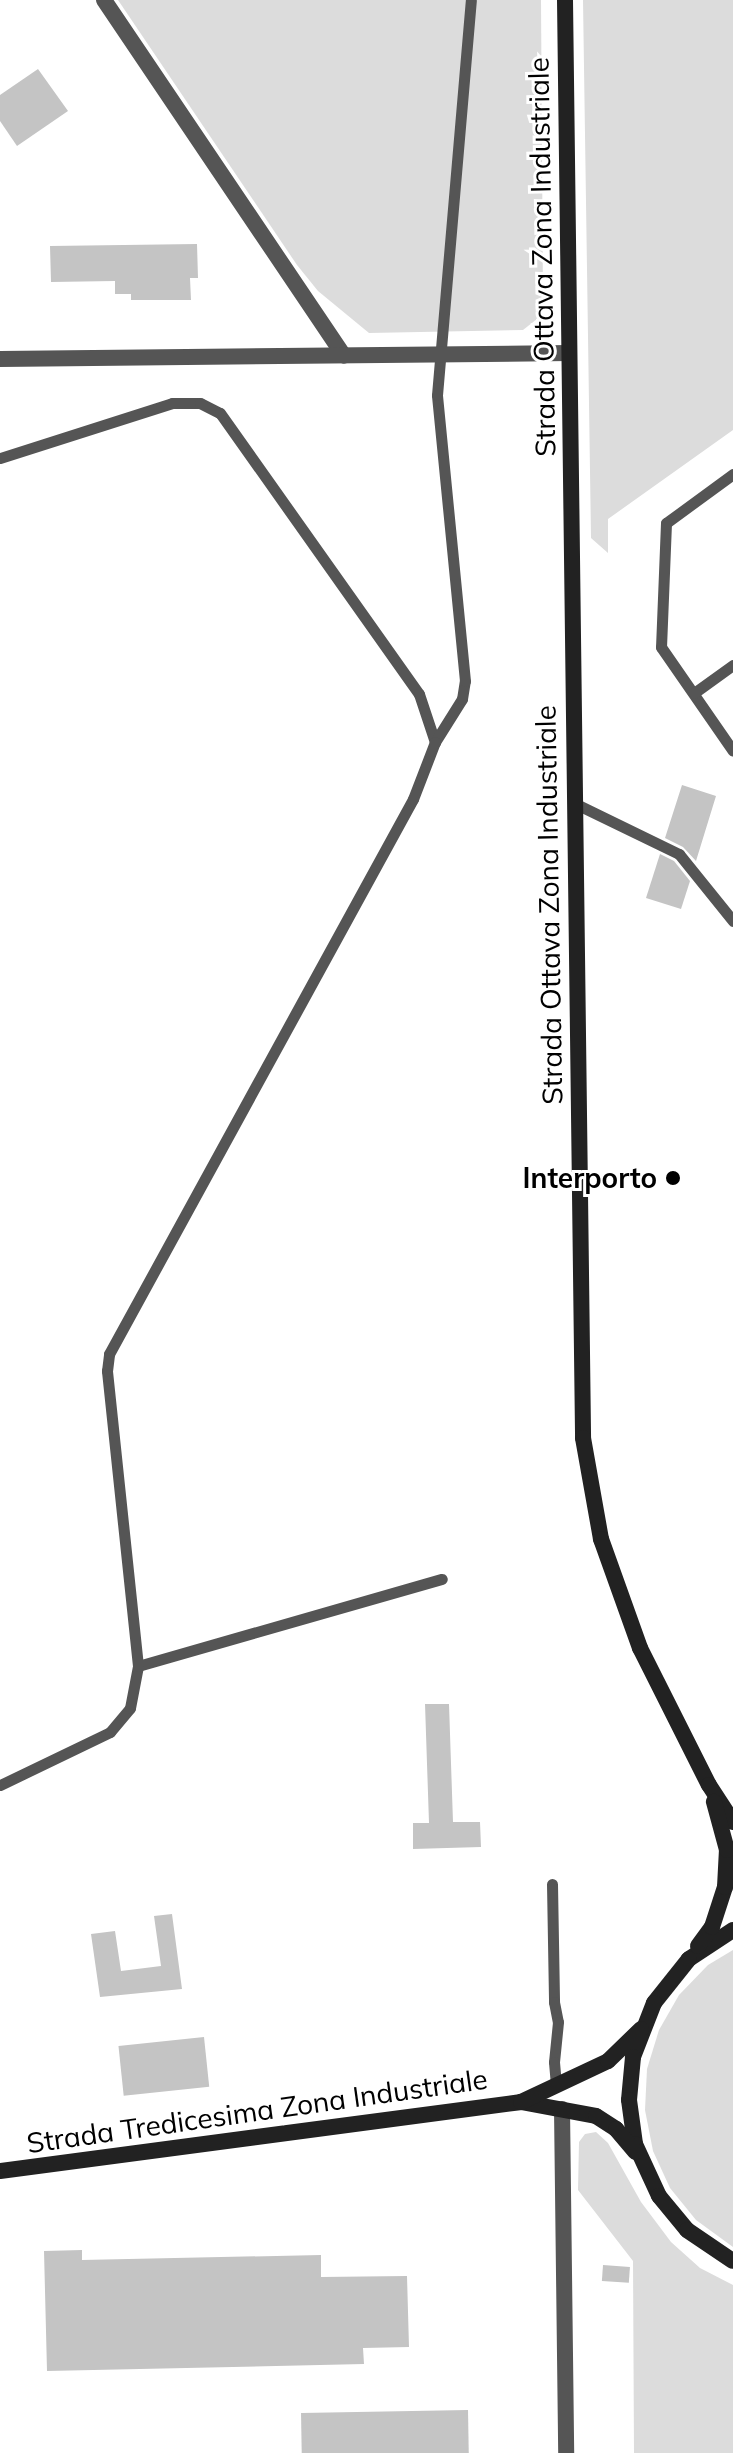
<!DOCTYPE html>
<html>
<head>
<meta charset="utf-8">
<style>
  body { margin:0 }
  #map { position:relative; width:733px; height:2453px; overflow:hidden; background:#fff; font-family:Mulish,sans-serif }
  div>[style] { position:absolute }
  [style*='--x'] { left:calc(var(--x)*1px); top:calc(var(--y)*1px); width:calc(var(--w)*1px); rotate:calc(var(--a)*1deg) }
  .green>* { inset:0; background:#dcdcdc }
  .building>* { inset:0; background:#c4c4c4; transform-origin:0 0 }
  .service>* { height:11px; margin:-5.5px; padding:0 5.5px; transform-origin:5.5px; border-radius:5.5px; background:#555 }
  .minor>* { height:16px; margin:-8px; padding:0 8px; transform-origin:8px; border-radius:8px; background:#555 }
  .secondary>* { height:16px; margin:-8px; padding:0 8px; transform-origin:8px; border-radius:8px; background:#222 }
  .dots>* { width:22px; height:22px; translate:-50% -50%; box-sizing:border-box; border:4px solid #fff; border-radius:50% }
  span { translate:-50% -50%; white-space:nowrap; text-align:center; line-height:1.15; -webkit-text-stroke:6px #fff; paint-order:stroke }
  .street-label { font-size:28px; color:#000 }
  .poi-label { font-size:28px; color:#000; font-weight:700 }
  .right { translate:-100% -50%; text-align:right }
</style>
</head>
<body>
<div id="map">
  <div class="green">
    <i style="clip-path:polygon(118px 0,541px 0,543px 303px,537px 319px,523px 330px,369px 333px,318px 291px,297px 265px)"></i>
    <i style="clip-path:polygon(583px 0,733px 0,733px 430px,608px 519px,608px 553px,591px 538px)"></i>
    <i style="clip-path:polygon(733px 1950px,733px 2247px,696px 2220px,670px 2188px,653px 2151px,645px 2110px,647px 2069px,659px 2030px,679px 1995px,708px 1965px)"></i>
    <i style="clip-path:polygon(596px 2132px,608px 2143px,641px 2202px,671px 2242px,700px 2268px,733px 2285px,733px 2453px,634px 2453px,633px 2261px,578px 2190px,579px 2142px,585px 2134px)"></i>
  </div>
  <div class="building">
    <i style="clip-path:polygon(38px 69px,68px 111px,17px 146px,0 121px,0 95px)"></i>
    <i style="clip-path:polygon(197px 244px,198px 278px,190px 278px,191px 300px,131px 300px,131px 294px,115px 294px,115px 281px,51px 282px,50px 246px)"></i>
    <i style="clip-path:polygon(682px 785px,716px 796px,696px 861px,683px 847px,665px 838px)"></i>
    <i style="clip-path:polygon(660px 854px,674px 861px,690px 881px,681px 909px,646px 898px)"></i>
    <i style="clip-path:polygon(425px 1704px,449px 1704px,453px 1822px,480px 1822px,481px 1847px,413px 1849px,413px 1823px,429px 1823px)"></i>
    <i style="clip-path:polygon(172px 1914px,182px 1989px,100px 1997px,91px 1934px,115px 1931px,121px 1971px,161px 1966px,154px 1916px)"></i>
    <i style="left:204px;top:2037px;width:50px;height:86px;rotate:84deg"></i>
    <i style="clip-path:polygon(82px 2250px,82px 2260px,321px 2255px,321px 2277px,407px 2276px,409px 2347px,363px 2348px,364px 2364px,47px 2371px,44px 2251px)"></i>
    <i style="left:603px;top:2265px;width:27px;height:16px;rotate:4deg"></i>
    <i style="left:468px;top:2410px;width:43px;height:167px;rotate:89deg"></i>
  </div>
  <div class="service">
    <i style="--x:0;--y:458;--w:181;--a:-17.7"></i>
    <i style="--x:172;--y:403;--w:28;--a:0"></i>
    <i style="--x:200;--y:403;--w:22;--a:27"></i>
    <i style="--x:220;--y:413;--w:344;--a:54.7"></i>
    <i style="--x:419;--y:694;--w:51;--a:71.6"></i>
    <i style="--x:435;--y:742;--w:51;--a:-57.9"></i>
    <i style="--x:462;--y:699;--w:18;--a:-81"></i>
    <i style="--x:465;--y:681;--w:287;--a:-95.6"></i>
    <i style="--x:437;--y:395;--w:396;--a:-85.1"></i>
    <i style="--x:733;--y:474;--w:83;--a:143.8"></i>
    <i style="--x:666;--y:523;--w:124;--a:92.3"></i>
    <i style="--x:661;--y:647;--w:126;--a:55.3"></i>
    <i style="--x:694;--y:693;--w:48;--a:-35.7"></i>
    <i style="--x:574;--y:803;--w:117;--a:25.9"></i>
    <i style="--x:679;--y:854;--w:86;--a:51.1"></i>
    <i style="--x:138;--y:1666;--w:316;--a:-16"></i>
    <i style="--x:0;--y:1785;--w:122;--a:-25.7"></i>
    <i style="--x:110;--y:1732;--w:31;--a:-50"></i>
    <i style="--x:130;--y:1708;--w:43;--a:-79.2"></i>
    <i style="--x:138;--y:1666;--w:297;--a:-96"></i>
    <i style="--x:107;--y:1371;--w:17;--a:-83"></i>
    <i style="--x:109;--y:1354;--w:633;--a:-61.29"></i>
    <i style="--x:413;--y:799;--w:61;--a:-68.9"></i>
    <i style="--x:552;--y:1884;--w:118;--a:89"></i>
    <i style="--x:554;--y:2002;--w:20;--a:79"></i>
    <i style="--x:558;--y:2022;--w:40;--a:95.7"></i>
    <i style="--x:554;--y:2062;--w:24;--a:85"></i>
  </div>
  <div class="minor">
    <i style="--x:104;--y:0;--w:429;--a:56"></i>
    <i style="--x:0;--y:359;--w:569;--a:-0.6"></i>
    <i style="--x:562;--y:2109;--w:344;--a:89.3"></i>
  </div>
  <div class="secondary">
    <i style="--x:565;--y:0;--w:1438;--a:89.28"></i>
    <i style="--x:583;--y:1438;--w:103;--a:79.9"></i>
    <i style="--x:601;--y:1539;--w:116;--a:70.3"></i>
    <i style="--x:640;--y:1648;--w:153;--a:63.3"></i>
    <i style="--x:709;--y:1785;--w:44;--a:57"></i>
    <i style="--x:733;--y:1930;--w:53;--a:146.6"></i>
    <i style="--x:689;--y:1959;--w:56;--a:128.5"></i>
    <i style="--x:654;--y:2003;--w:58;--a:111.3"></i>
    <i style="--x:633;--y:2057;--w:43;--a:95.3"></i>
    <i style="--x:629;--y:2100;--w:44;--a:82.2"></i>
    <i style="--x:635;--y:2144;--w:57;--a:65.2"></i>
    <i style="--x:659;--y:2196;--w:44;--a:50.5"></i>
    <i style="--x:687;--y:2230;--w:55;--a:34"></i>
    <i style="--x:698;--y:1946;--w:24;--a:-54"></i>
    <i style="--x:712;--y:1927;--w:42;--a:-72"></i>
    <i style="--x:725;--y:1887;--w:37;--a:-87"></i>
    <i style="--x:727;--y:1850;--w:50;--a:-105.2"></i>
    <i style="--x:521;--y:2102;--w:76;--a:10.6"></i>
    <i style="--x:596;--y:2116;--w:24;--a:33"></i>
    <i style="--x:616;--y:2129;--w:30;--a:50"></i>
    <i style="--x:0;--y:2171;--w:526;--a:-7.54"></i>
    <i style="--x:521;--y:2102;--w:96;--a:-25.2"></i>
    <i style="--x:608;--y:2061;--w:46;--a:-44.1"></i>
  </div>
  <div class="dots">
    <i style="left:673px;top:1178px;background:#000"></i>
  </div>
  <div class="street-label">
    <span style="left:542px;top:257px;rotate:-91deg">Strada Ottava Zona Industriale</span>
    <span style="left:549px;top:905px;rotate:-91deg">Strada Ottava Zona Industriale</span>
    <span style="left:257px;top:2111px;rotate:-8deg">Strada Tredicesima Zona Industriale</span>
  </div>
  <div class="poi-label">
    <span class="right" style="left:657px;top:1178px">Interporto</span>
  </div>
</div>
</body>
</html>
